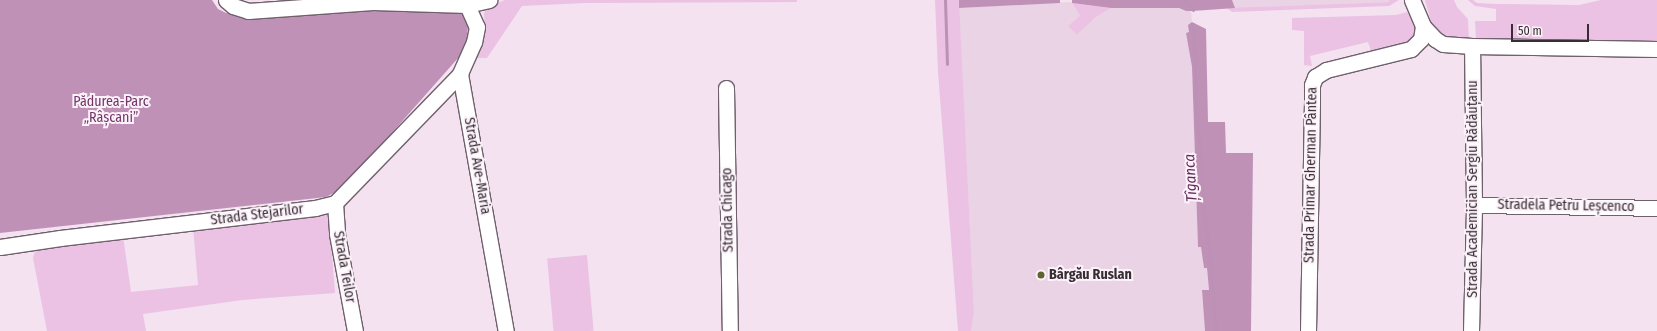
<!DOCTYPE html>
<html>
<head>
<meta charset="utf-8">
<style>
  body { margin:0 }
  #map { position:relative; width:1657px; height:331px; overflow:hidden; background:#f4e2f0; font-family:"Fira Sans Condensed",sans-serif }
  div>[style] { position:absolute }
  [style*='--x'] { left:calc(var(--x)*1px); top:calc(var(--y)*1px); width:calc(var(--w)*1px); rotate:calc(var(--a)*1deg) }
  .built>* { inset:0; background:#ead3e5 }
  .green>* { inset:0; background:#ebc2e3; transform-origin:0 0 }
  .forest>* { inset:0; background:#bf91b7 }
  .stream>* { height:3px; margin:-1.5px; padding:0 1.5px; transform-origin:1.5px; border-radius:1.5px; background:#bd90b5 }
  .roads { filter:drop-shadow(1px 0 #6f606c) drop-shadow(-1px 0 #6f606c) drop-shadow(0 1px #6f606c) drop-shadow(0 -1px #6f606c) }
  .minor>* { height:15px; margin:-7.5px; padding:0 7.5px; transform-origin:7.5px; border-radius:7.5px; background:#fff }
  .dots>* { width:11px; height:11px; translate:-50% -50%; box-sizing:border-box; border:2px solid #fdf2fa; border-radius:50% }
  span { translate:-50% -50%; white-space:nowrap; text-align:center; line-height:1.15; -webkit-text-stroke:4px #fdf2fa; paint-order:stroke }
  .park-label { font-size:14px; color:#703768 }
  .street-label { font-size:14px; color:#352e33 }
  .poi-label { font-size:14px; color:#352e33; font-weight:700 }
  .left { translate:0 -50%; text-align:left }
  .water-label { font-size:15px; color:#622a5a; font-style:italic }
  .scale { position:absolute; left:1511px; top:24px; width:78px; height:18px; box-sizing:border-box; border:2px solid #352e33; border-top:0; padding-left:5px; font-size:12px; line-height:14px; white-space:nowrap; color:#352e33; -webkit-text-stroke:3px #fdf2fa; paint-order:stroke }
</style>
</head>
<body>
<div id="map">
  <div class="built">
    <i style="clip-path:polygon(1188px 0,1389px 0,1389px 2px,1235px 8px,1196px 11px)"></i>
    <i style="clip-path:polygon(1071px 2px,1080px 16px,1077px 35px,1096px 17px,1112px 7px,1179px 8px,1186px 11px,1191px 11px,1192px 22px,1189px 32px,1186px 33px,1192px 67px,1198px 247px,1201px 247px,1204px 268px,1207px 268px,1209px 290px,1202px 291px,1205px 331px,971px 331px,974px 313px,959px 8px)"></i>
  </div>
  <div class="green">
    <i style="clip-path:polygon(505px 0,797px 0,797px 2px,585px 3px,522px 6px,487px 58px,475px 58px,485px 35px,484px 13px,488px 7px)"></i>
    <i style="clip-path:polygon(935px 0,959px 0,974px 313px,971px 331px,958px 331px,938px 72px)"></i>
    <i style="clip-path:polygon(1389px 0,1399px 0,1389px 6px,1232px 12px,1227px 8px,1389px 2px)"></i>
    <i style="clip-path:polygon(1425px 0,1454px 0,1457px 7px,1468px 19px,1469px 40px,1450px 39px,1438px 33px,1432px 25px)"></i>
    <i style="clip-path:polygon(1468px 0,1473px 0,1477px 3px,1496px 4px,1579px 5px,1601px 0,1657px 0,1657px 44px,1476px 39px,1475px 21px,1496px 21px,1496px 9px,1475px 6px)"></i>
    <i style="clip-path:polygon(1072px 3px,1111px 8px,1096px 17px,1077px 35px,1068px 26px,1080px 16px)"></i>
    <i style="clip-path:polygon(1407px 12px,1418px 28px,1413px 42px,1371px 51px,1368px 42px,1310px 56px,1312px 66px,1304px 65px,1304px 31px,1292px 30px,1292px 18px,1396px 15px)"></i>
    <i style="clip-path:polygon(322px 211px,329px 216px,335px 293px,242px 300px,143px 314px,146px 331px,47px 331px,33px 258px,37px 245px,123px 236px,131px 292px,198px 285px,193px 227px)"></i>
    <i style="left:587px;top:255px;width:76px;height:40px;rotate:85deg"></i>
  </div>
  <div class="forest">
    <i style="clip-path:polygon(0 0,212px 0,218px 9px,226px 13px,244px 16px,394px 8px,447px 10px,463px 14px,468px 25px,467px 39px,459px 57px,343px 188px,326px 197px,0 233px)"></i>
    <i style="clip-path:polygon(959px 0,1060px 0,1060px 3px,959px 8px)"></i>
    <i style="clip-path:polygon(1072px 0,1232px 0,1235px 8px,1191px 11px,1186px 11px,1179px 8px,1111px 8px,1072px 3px)"></i>
    <i style="clip-path:polygon(1192px 22px,1206px 29px,1208px 122px,1225px 122px,1226px 153px,1253px 153px,1251px 331px,1205px 331px,1202px 290px,1209px 290px,1207px 268px,1204px 268px,1201px 247px,1198px 247px,1192px 67px,1186px 33px,1189px 32px,1188px 25px)"></i>
  </div>
  <div class="stream">
    <i style="--x:945;--y:0;--w:64;--a:88.2"></i>
    <i style="--x:1185;--y:0;--w:5;--a:37"></i>
    <i style="--x:1189;--y:3;--w:8;--a:60"></i>
    <i style="--x:1193;--y:24;--w:70;--a:87.5"></i>
    <i style="--x:1196;--y:94;--w:131;--a:86.1"></i>
    <i style="--x:1205;--y:225;--w:20;--a:79"></i>
    <i style="--x:1209;--y:245;--w:86;--a:85.3"></i>
  </div>
  <div class="roads">
    <div class="minor">
      <i style="--x:226;--y:0;--w:9;--a:41"></i>
      <i style="--x:233;--y:6;--w:16;--a:18"></i>
      <i style="--x:248;--y:11;--w:125;--a:-4.1"></i>
      <i style="--x:373;--y:2;--w:94;--a:1.8"></i>
      <i style="--x:467;--y:5;--w:23;--a:-13"></i>
      <i style="--x:1412;--y:0;--w:28;--a:67"></i>
      <i style="--x:1423;--y:26;--w:18;--a:47"></i>
      <i style="--x:1435;--y:39;--w:9;--a:32"></i>
      <i style="--x:1443;--y:44;--w:29;--a:4"></i>
      <i style="--x:1472;--y:46;--w:185;--a:0.9"></i>
      <i style="--x:467;--y:5;--w:24;--a:66"></i>
      <i style="--x:477;--y:27;--w:15;--a:101"></i>
      <i style="--x:474;--y:42;--w:35;--a:114"></i>
      <i style="--x:460;--y:74;--w:261;--a:79.9"></i>
      <i style="--x:726;--y:88;--w:243;--a:89.1"></i>
      <i style="--x:335;--y:203;--w:31;--a:86"></i>
      <i style="--x:337;--y:234;--w:99;--a:79.5"></i>
      <i style="--x:1474;--y:205;--w:183;--a:0.9"></i>
      <i style="--x:0;--y:247;--w:61;--a:-8.5"></i>
      <i style="--x:60;--y:238;--w:257;--a:-6.7"></i>
      <i style="--x:315;--y:208;--w:21;--a:-14"></i>
      <i style="--x:335;--y:203;--w:180;--a:-45.9"></i>
      <i style="--x:1308;--y:331;--w:231;--a:-89"></i>
      <i style="--x:1312;--y:100;--w:15;--a:-90"></i>
      <i style="--x:1312;--y:85;--w:9;--a:-69"></i>
      <i style="--x:1315;--y:77;--w:13;--a:-32"></i>
      <i style="--x:1326;--y:70;--w:88;--a:-13.9"></i>
      <i style="--x:1411;--y:49;--w:14;--a:-45"></i>
      <i style="--x:1421;--y:39;--w:13;--a:-81"></i>
      <i style="--x:1471;--y:331;--w:126;--a:-88.6"></i>
      <i style="--x:1474;--y:205;--w:159;--a:-90.7"></i>
    </div>
  </div>
  <div class="dots">
    <i style="left:1041px;top:275px;background:#606330"></i>
  </div>
  <div class="park-label">
    <span style="left:111px;top:110px">Pădurea-Parc<br>„Râșcani”</span>
  </div>
  <div class="street-label">
    <span style="left:477px;top:166px;rotate:80deg">Strada Ave-Maria</span>
    <span style="left:1311px;top:175px;rotate:-89deg">Strada Primar Gherman Pântea</span>
    <span style="left:1473px;top:189px;rotate:-90deg">Strada Academician Sergiu Rădăuțanu</span>
    <span style="left:1566px;top:206px;rotate:1deg">Stradela Petru Leșcenco</span>
    <span style="left:728px;top:210px;rotate:-91deg">Strada Chicago</span>
    <span style="left:257px;top:215px;rotate:-7deg">Strada Stejarilor</span>
    <span style="left:344px;top:267px;rotate:80deg">Strada Teilor</span>
  </div>
  <div class="poi-label">
    <span class="left" style="left:1049px;top:275px">Bârgău Ruslan</span>
  </div>
  <div class="water-label">
    <span style="left:1191px;top:178px;rotate:-93deg">Țîganca</span>
  </div>
  <div class="scale">50 m</div>
</div>
</body>
</html>
